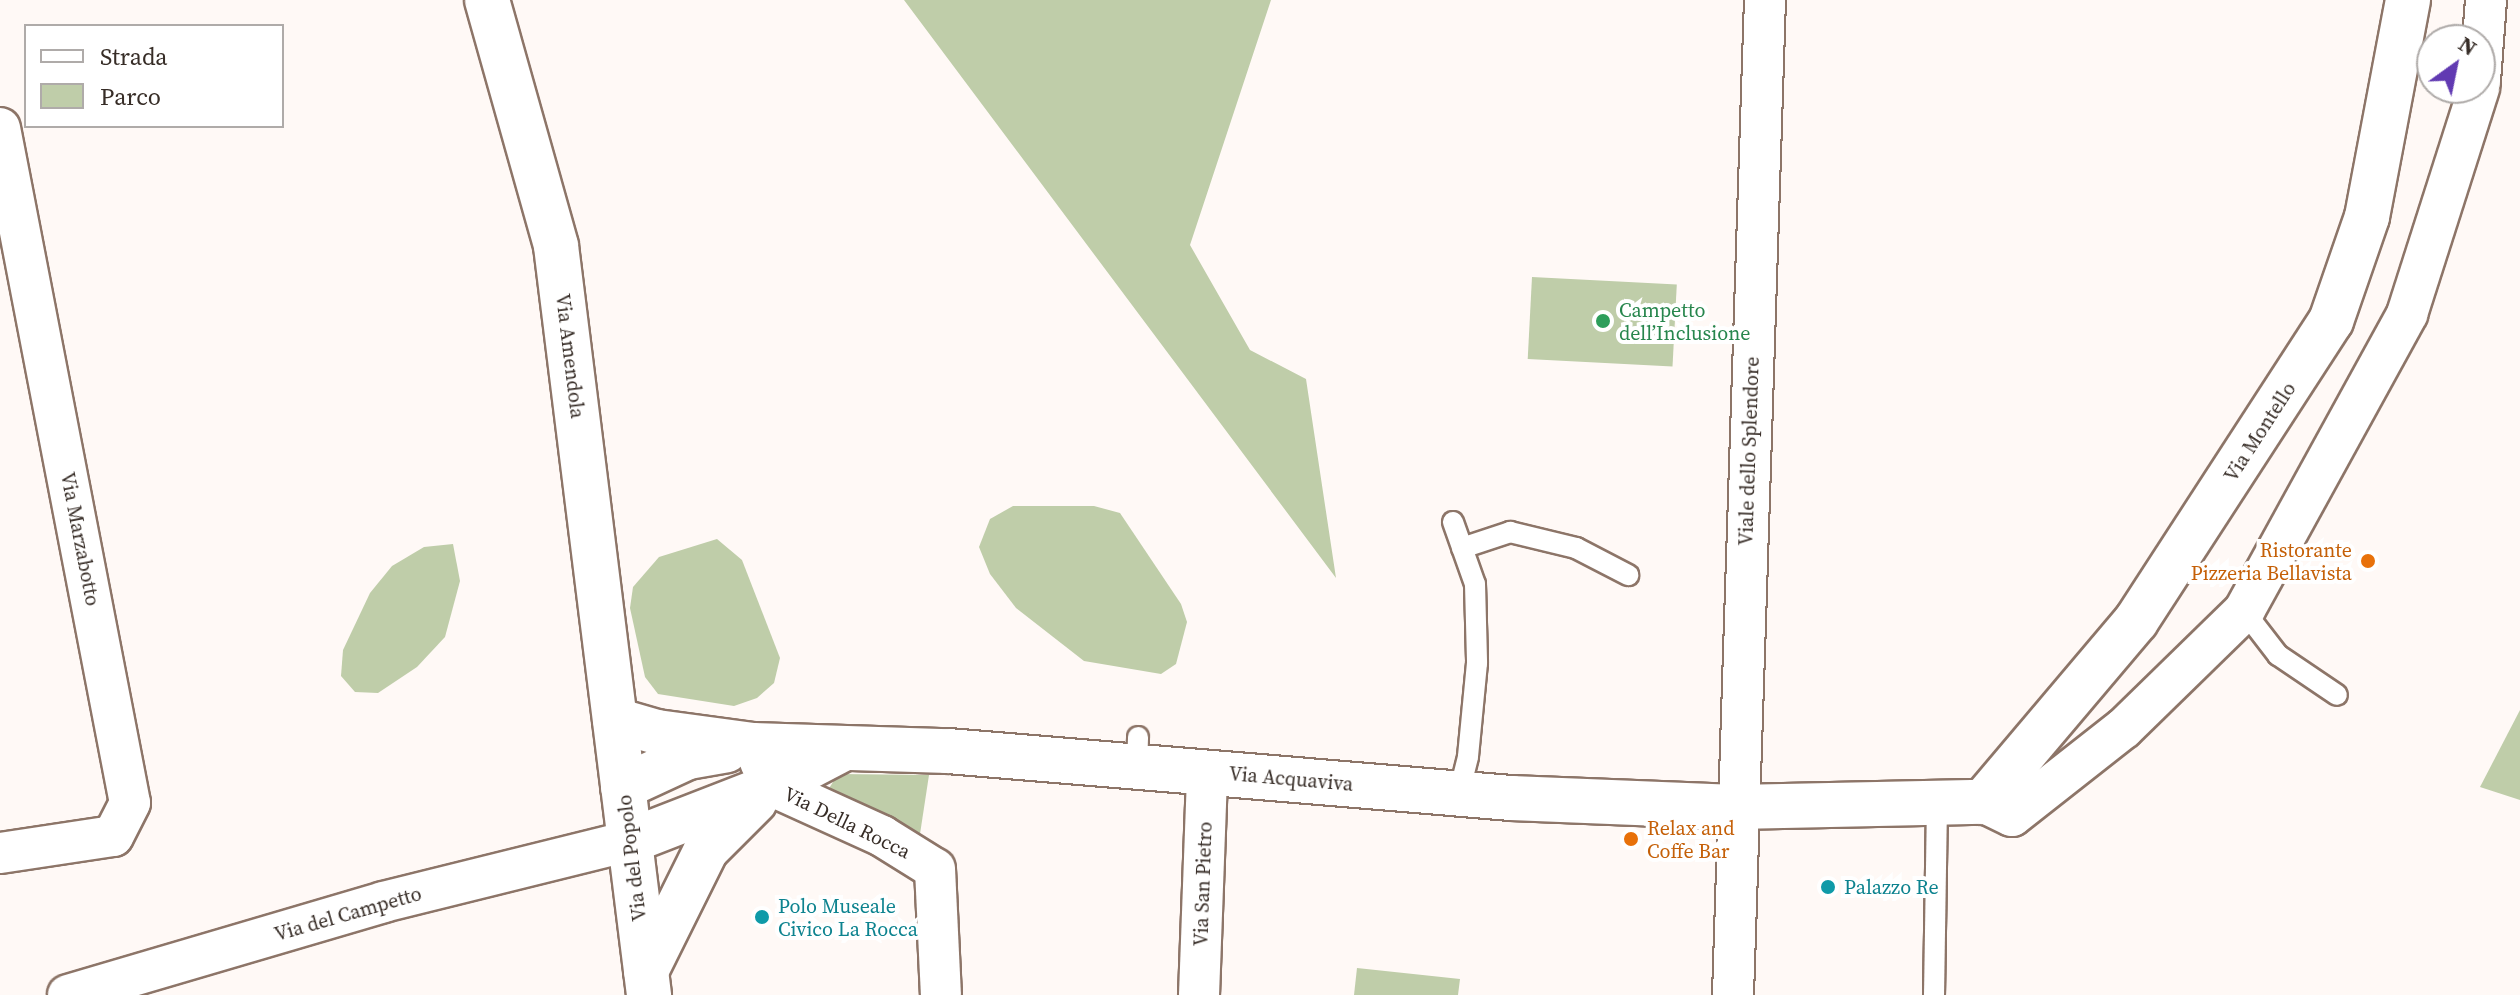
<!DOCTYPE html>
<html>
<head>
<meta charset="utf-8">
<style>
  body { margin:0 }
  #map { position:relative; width:2520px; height:995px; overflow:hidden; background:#fff9f6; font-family:"Source Serif 4",serif }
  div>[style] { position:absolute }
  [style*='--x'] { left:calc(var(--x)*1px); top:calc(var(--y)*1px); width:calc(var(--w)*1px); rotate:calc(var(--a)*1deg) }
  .green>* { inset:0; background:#bfcda9; transform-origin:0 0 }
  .roads { filter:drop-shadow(2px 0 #8d7568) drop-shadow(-2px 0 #8d7568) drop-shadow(0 2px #8d7568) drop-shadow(0 -2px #8d7568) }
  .service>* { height:20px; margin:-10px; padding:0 10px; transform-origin:10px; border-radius:10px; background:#fff }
  .minor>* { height:40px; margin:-20px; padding:0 20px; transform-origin:20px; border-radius:20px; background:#fff }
  .secondary>* { height:44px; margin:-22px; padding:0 22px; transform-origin:22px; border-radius:22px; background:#fff }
  .dots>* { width:22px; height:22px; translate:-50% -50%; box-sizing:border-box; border:4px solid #fff; border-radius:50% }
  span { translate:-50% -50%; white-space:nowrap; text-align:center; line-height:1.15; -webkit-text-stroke:8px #fff; paint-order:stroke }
  .leisure-label { font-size:20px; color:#27864d }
  .left { translate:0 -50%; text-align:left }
  .street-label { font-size:20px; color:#372d27 }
  .food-label { font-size:20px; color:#c56008 }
  .right { translate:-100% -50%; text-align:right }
  .culture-label { font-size:20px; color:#0d838f }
  .legend { position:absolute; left:24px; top:24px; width:260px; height:104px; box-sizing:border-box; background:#fff; border:2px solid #afaba9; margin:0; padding:10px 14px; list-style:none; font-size:24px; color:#372d27 }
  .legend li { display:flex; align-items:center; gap:16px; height:40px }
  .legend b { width:40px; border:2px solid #afaba9 }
  .north { position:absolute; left:2416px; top:24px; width:80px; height:80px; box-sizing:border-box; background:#fff; border:2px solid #afaba9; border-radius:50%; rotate:33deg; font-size:22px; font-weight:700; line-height:32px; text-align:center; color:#372d27 }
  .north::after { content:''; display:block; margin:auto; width:28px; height:36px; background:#613ab2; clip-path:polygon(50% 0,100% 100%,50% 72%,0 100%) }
</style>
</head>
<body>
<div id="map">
  <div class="green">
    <i style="clip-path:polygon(904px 0,1271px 0,1190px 245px,1250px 350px,1306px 379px,1336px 578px)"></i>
    <i style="left:1532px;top:277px;width:145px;height:82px;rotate:3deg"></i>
    <i style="clip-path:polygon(1013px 506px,1094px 506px,1120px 513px,1181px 604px,1187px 622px,1176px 664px,1161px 674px,1084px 661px,1016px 608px,990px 574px,979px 547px,990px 519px)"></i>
    <i style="clip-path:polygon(717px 539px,742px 560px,780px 658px,774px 683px,757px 698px,734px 706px,658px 694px,645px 677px,630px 608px,633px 587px,659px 557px)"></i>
    <i style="clip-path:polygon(453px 544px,460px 581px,445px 637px,417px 667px,378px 693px,355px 692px,341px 676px,343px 650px,370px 593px,392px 566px,424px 547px)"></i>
    <i style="clip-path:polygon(2520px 710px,2520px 800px,2480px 787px)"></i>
    <i style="clip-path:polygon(838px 774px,929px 775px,920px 834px,913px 841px,828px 790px)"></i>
    <i style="clip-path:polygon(1357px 968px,1460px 979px,1458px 995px,1354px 995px)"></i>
  </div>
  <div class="roads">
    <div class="service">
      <i style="--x:1453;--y:522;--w:66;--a:70.5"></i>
      <i style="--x:1475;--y:584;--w:79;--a:88.5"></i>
      <i style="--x:1477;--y:663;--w:94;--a:95.5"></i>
      <i style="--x:1468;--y:757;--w:38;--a:104"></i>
      <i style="--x:1462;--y:548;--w:51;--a:-18.4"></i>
      <i style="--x:1510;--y:532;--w:68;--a:13.6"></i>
      <i style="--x:1576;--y:548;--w:59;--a:27.4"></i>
      <i style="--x:2244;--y:611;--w:56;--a:52.3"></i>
      <i style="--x:2278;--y:655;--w:71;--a:34.1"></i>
      <i style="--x:1137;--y:767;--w:30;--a:-88"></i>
      <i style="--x:1934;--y:995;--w:189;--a:-89.1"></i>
    </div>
    <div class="minor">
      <i style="--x:2480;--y:80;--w:80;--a:-85.7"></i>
      <i style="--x:0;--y:128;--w:687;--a:79.1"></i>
      <i style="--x:130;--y:803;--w:37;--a:117"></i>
      <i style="--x:113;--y:836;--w:114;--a:171.4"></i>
      <i style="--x:760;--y:762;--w:27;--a:63"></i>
      <i style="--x:772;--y:786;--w:121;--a:24.4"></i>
      <i style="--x:882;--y:836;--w:62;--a:31.9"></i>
      <i style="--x:935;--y:869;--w:126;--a:87.3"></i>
      <i style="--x:1983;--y:802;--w:32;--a:26"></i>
      <i style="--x:2012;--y:816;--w:142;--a:-38.2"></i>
      <i style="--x:2124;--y:728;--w:168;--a:-44.3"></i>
      <i style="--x:2244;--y:611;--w:339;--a:-61.2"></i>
      <i style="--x:2407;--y:314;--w:237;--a:-72.3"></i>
      <i style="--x:68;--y:995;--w:328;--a:-16.4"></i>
      <i style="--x:383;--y:902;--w:254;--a:-13.9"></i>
      <i style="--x:1199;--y:995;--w:223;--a:-87.9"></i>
      <i style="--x:1733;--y:995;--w:996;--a:-88.16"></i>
    </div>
    <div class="secondary">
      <i style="--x:487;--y:0;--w:255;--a:74.3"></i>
      <i style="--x:556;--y:246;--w:755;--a:82.92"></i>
      <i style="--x:615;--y:720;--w:44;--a:15.9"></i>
      <i style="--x:657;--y:732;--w:97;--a:7.7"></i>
      <i style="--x:753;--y:745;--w:195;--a:1.8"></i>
      <i style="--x:948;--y:751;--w:565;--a:4.77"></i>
      <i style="--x:1511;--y:798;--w:225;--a:2.3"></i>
      <i style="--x:1736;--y:807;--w:247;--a:-1.2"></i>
      <i style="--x:1983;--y:802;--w:237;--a:-49.8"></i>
      <i style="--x:2136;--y:621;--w:358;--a:-57"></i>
      <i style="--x:2331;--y:321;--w:110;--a:-70.9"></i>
      <i style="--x:2367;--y:217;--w:221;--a:-79.3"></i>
      <i style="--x:623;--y:787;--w:72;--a:-24.8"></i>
      <i style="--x:688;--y:757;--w:39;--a:-10"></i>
      <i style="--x:630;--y:841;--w:152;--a:-21.2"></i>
      <i style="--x:772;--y:786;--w:80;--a:-27.5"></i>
      <i style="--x:646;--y:971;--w:135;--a:-63.6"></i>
      <i style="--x:706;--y:850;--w:69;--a:-45"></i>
    </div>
  </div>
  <div class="dots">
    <i style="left:1603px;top:321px;background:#2e9e5b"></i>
    <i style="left:2368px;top:561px;background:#e8710a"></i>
    <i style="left:1631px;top:839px;background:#e8710a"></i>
    <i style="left:1828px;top:887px;background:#0f9aa8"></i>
    <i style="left:762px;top:917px;background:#0f9aa8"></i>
  </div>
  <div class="leisure-label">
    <span class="left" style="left:1619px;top:322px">Campetto<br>dell’Inclusione</span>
  </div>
  <div class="street-label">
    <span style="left:570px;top:356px;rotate:83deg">Via Amendola</span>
    <span style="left:2260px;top:432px;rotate:-57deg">Via Montello</span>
    <span style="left:1749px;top:451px;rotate:-88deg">Viale dello Splendore</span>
    <span style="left:80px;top:539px;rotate:79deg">Via Marzabotto</span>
    <span style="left:1291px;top:779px;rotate:5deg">Via Acquaviva</span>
    <span style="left:847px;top:823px;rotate:26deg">Via Della Rocca</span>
    <span style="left:632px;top:858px;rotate:-97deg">Via del Popolo</span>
    <span style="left:1203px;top:884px;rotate:-88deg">Via San Pietro</span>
    <span style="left:348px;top:914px;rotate:-16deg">Via del Campetto</span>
  </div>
  <div class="food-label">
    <span class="right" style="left:2352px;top:562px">Ristorante<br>Pizzeria Bellavista</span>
    <span class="left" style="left:1647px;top:840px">Relax and<br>Coffe Bar</span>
  </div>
  <div class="culture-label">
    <span class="left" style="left:1844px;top:887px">Palazzo Re</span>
    <span class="left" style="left:778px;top:918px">Polo Museale<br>Civico La Rocca</span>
  </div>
  <ul class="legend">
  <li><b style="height:10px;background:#fff"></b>Strada</li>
  <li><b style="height:22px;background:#bfcda9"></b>Parco</li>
  </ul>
  <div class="north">N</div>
</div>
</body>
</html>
